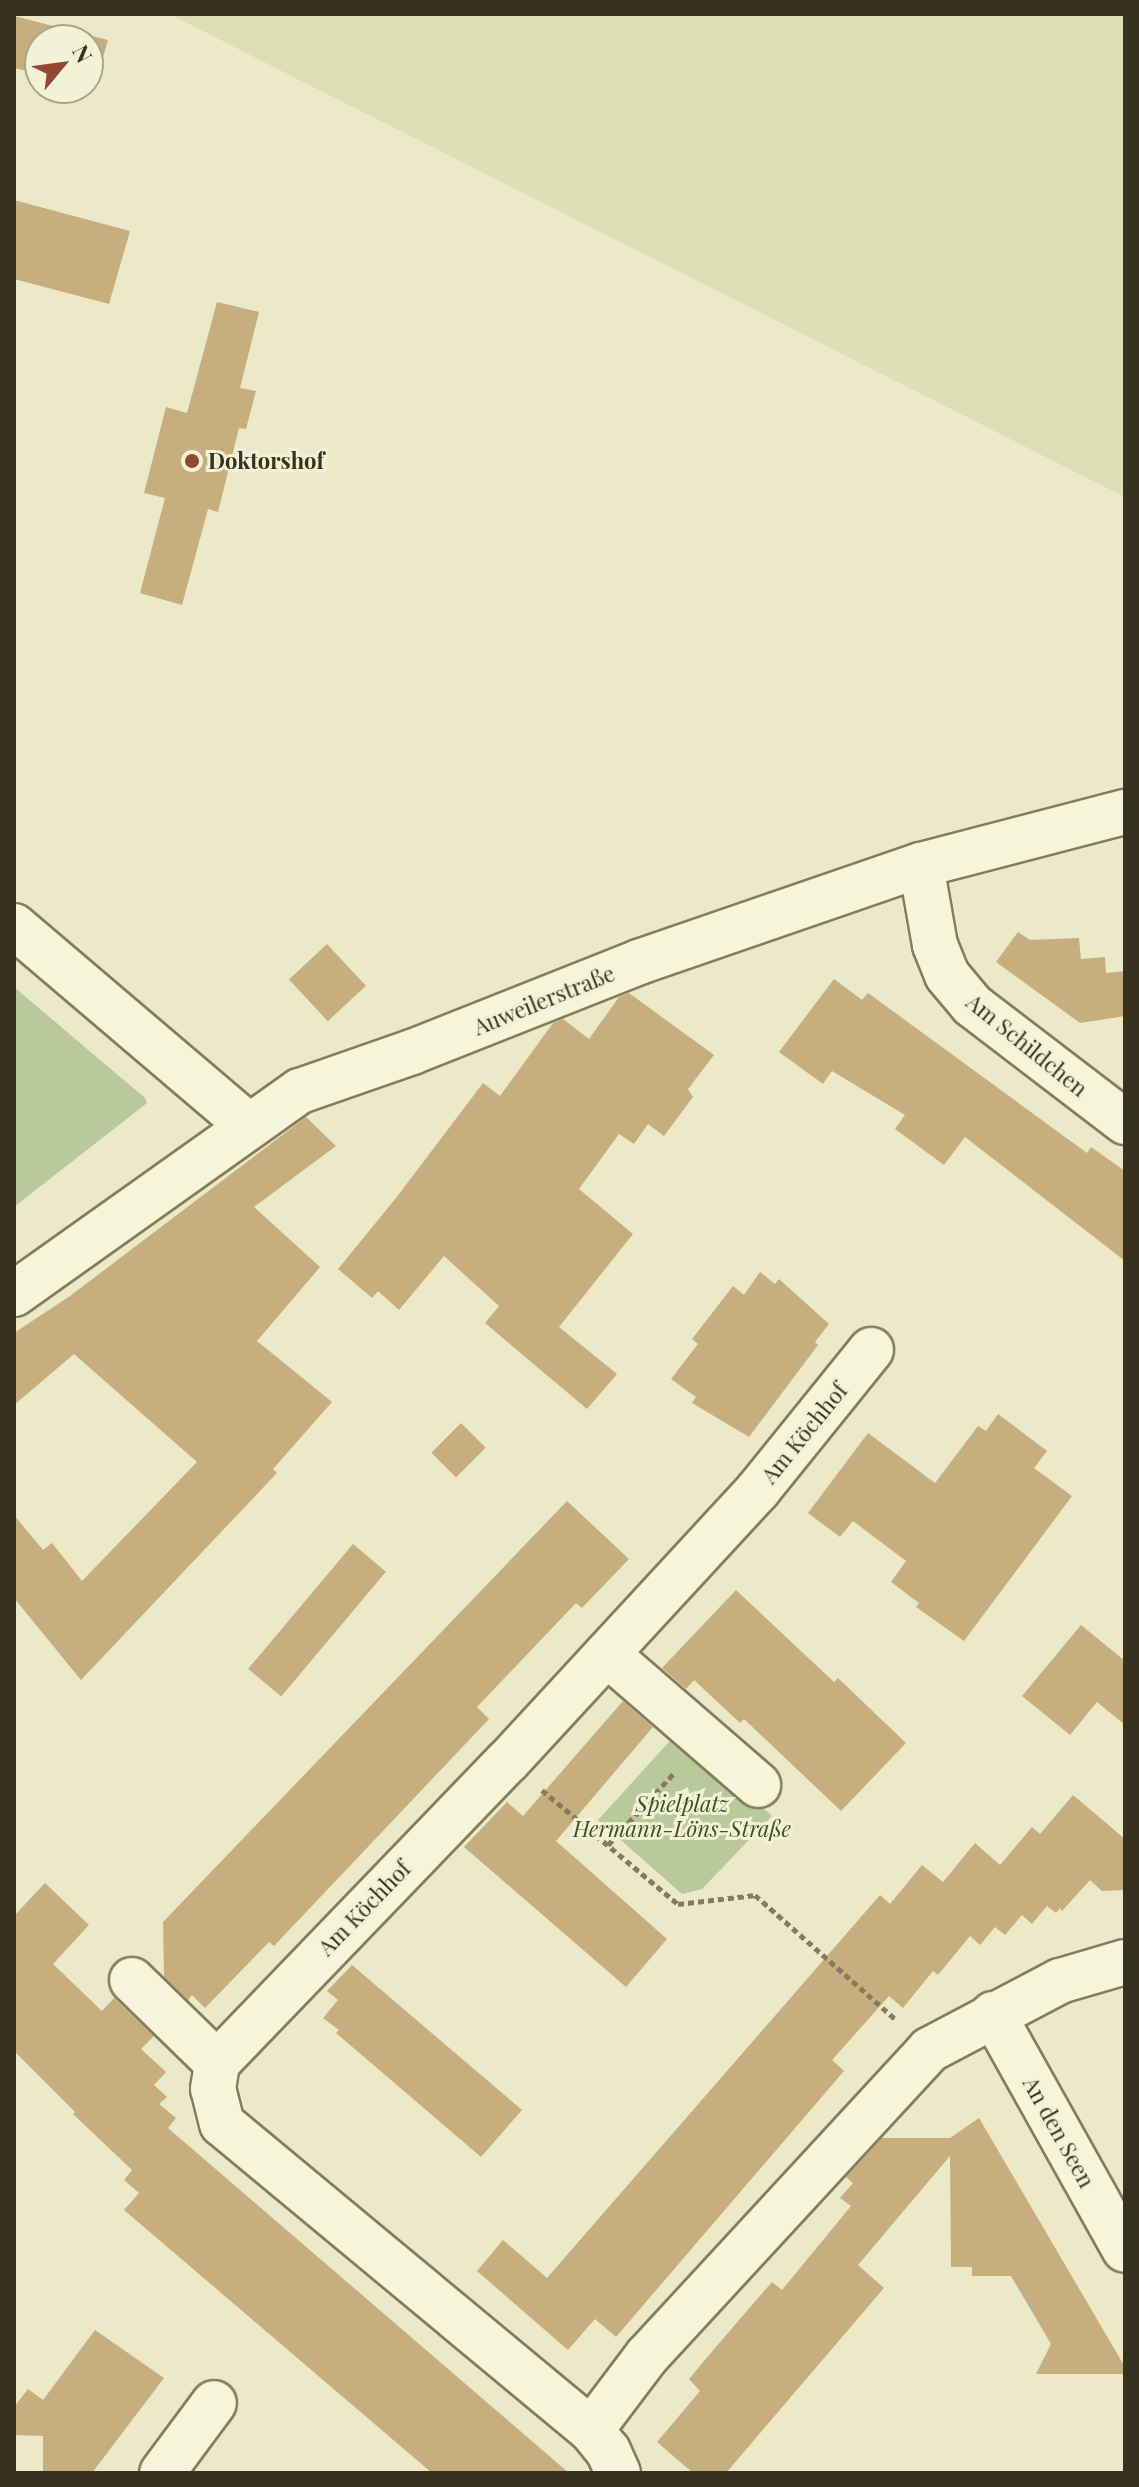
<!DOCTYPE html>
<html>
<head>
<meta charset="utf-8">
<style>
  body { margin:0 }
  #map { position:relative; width:1139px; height:2487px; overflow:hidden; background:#ebe9c7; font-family:"Playfair Display",serif }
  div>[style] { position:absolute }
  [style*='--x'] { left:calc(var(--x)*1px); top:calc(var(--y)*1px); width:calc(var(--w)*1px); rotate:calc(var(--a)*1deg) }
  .farmland>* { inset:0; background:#dde0b5 }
  .green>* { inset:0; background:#b9c99b }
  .building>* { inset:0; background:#c7ae7f; transform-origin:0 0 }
  .path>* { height:5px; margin-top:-2.5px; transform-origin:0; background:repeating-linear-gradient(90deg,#867c5d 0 6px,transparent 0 10px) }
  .roads { filter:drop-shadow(2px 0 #867c5d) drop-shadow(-2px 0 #867c5d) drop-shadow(0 2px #867c5d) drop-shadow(0 -2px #867c5d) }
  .minor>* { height:44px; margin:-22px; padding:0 22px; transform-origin:22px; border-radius:22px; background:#f7f5d9 }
  .dots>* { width:22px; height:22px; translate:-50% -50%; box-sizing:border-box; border:4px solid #f3f2d6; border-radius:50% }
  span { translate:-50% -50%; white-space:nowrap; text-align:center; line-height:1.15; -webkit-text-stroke:6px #f3f2d6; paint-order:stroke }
  .poi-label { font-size:22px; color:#373120; font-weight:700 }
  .left { translate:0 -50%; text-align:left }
  .street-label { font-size:22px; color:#373120 }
  .park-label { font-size:22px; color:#3d5228; font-style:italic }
  .frame { position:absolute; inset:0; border:16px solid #373120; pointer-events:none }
  .north { position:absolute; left:24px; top:24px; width:80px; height:80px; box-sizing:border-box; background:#f3f2d6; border:2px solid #a8a58d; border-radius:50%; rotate:61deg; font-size:22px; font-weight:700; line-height:32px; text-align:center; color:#373120 }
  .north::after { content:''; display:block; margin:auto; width:28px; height:36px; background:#904832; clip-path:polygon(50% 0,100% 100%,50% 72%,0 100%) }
</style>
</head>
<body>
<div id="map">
  <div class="farmland">
    <i style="clip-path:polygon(169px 14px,1125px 14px,1125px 497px)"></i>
  </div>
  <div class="green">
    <i style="clip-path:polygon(14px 987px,145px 1098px,147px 1103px,14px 1207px)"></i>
    <i style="clip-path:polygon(678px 1732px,772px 1816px,702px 1889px,682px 1894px,598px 1820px)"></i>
  </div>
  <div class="building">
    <i style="clip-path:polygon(14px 16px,108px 40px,94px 88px,88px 87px,88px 40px,40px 40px,40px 74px,14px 68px)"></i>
    <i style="clip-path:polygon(14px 200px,130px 231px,109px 304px,14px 279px)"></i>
    <i style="clip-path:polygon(217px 302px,259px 312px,240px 388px,256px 391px,246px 429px,239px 428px,218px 512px,208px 509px,182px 605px,140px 593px,165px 498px,144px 493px,166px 407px,187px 413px)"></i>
    <i style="clip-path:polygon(1018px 932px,1030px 940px,1079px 938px,1081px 959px,1105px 957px,1106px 973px,1125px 971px,1125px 1016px,1080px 1023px,996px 962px)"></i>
    <i style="left:327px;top:944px;width:57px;height:52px;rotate:47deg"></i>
    <i style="clip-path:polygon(834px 979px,862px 1000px,868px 993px,1087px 1153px,1091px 1147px,1125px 1171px,1125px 1261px,965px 1137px,944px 1165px,895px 1129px,905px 1115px,832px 1071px,823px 1084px,779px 1052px)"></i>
    <i style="clip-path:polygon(629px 993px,714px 1055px,688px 1089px,693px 1097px,664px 1136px,648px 1124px,634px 1144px,619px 1134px,579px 1189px,633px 1234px,559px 1327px,617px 1374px,587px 1409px,485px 1323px,499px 1306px,444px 1256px,399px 1310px,378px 1291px,372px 1298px,338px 1269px,396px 1198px,483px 1083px,500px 1096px,553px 1023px,563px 1019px,589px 1039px,619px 997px)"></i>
    <i style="clip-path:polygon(306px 1117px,336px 1146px,254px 1207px,320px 1267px,257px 1341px,332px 1402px,273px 1469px,277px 1473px,81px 1680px,14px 1598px,14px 1515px,43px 1550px,52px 1543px,82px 1581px,197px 1462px,74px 1354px,14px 1405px,14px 1333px,70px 1296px)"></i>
    <i style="clip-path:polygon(760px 1272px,775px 1284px,779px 1279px,829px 1324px,815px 1342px,818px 1345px,749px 1437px,692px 1403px,696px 1397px,671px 1379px,698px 1344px,692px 1339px,733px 1286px,744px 1295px)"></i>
    <i style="clip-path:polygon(998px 1414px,1047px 1451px,1034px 1468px,1072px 1496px,964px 1641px,916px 1607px,919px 1603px,891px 1582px,906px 1561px,853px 1521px,840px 1537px,808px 1513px,868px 1433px,935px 1483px,978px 1426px,986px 1431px)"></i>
    <i style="left:461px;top:1423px;width:35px;height:42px;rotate:45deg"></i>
    <i style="clip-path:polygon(567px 1501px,629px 1559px,582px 1608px,576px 1603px,477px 1707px,489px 1719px,274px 1946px,269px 1942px,205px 2008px,192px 1995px,188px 2000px,164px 1977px,163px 1922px)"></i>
    <i style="left:353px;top:1544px;width:43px;height:163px;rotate:40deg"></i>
    <i style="clip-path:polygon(736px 1590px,834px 1682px,838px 1678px,906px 1743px,841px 1811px,744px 1719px,740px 1723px,694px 1680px,686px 1689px,662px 1668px)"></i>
    <i style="clip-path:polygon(1081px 1625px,1125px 1661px,1125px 1725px,1097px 1702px,1070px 1735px,1022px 1696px)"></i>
    <i style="clip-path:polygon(623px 1701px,653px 1727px,556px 1841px,667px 1939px,626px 1987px,464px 1847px,507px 1802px,523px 1816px)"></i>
    <i style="clip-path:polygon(1073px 1795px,1125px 1839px,1125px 1890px,1102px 1891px,1090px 1880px,1062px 1911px,1060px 1908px,1056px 1913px,1047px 1906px,1032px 1924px,1022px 1915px,1005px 1935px,995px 1927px,980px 1945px,970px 1936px,938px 1975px,933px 1971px,903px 2008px,889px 1996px,832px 2060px,844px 2071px,616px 2337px,595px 2319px,568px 2350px,477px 2271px,503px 2240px,547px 2278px,880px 1895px,890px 1904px,922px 1865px,943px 1882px,975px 1843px,1000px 1865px,1032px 1827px,1040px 1834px)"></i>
    <i style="clip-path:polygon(45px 1883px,89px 1925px,53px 1964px,102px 2011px,114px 1998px,154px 2036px,141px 2049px,166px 2072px,154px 2085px,167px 2097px,159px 2104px,176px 2118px,168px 2128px,569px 2473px,432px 2473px,124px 2210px,139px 2193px,124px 2180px,132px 2170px,73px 2114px,75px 2112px,14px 2051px,14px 1916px)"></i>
    <i style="clip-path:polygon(352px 1965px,522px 2110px,481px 2157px,336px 2033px,339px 2030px,323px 2018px,338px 2000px,327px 1991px)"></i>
    <i style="clip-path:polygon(979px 2118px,1125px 2367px,1125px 2374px,1036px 2374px,1051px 2344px,1011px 2276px,972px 2276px,972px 2267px,951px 2267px,950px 2156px,858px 2265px,884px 2288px,726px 2473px,693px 2473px,657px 2442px,700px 2391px,689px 2379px,715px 2348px,772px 2282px,782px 2290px,851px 2206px,840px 2198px,853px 2183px,846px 2177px,882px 2138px,950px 2138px)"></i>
    <i style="clip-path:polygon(95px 2330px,164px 2378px,92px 2473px,43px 2473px,43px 2436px,14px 2435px,14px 2407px,28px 2389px,43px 2400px)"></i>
  </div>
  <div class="path">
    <i style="--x:542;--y:1790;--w:177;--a:40"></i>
    <i style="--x:678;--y:1904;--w:78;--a:-6.7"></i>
    <i style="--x:755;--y:1895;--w:187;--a:41.5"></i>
    <i style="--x:608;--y:1845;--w:99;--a:-47.5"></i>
  </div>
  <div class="roads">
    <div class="minor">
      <i style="--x:921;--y:865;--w:81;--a:80.1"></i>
      <i style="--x:935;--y:945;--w:32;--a:68"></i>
      <i style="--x:947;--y:975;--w:39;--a:50"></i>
      <i style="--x:972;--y:1005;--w:193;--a:37.4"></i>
      <i style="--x:14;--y:926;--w:309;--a:40.4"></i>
      <i style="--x:14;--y:1294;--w:351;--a:-35.4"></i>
      <i style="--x:300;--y:1091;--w:119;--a:-19.2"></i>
      <i style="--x:412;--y:1052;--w:244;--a:-21.6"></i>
      <i style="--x:639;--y:962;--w:298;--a:-19"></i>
      <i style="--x:921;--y:865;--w:211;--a:-14.6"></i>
      <i style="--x:607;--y:1654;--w:200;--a:40.9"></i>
      <i style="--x:132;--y:1980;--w:119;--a:44.3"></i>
      <i style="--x:993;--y:2014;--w:270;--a:60.8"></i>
      <i style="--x:591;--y:2430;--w:93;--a:-52.9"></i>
      <i style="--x:647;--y:2356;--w:416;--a:-47.3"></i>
      <i style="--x:929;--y:2050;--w:148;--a:-27.8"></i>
      <i style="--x:1060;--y:1981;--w:68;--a:-16.3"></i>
      <i style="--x:162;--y:2473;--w:87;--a:-53.4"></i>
      <i style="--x:618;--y:2473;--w:24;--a:-114"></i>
      <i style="--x:608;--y:2451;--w:27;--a:-129"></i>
      <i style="--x:591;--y:2430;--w:479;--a:-140.3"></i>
      <i style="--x:222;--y:2124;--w:36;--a:-104"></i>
      <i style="--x:213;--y:2089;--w:26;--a:-81"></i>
      <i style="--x:217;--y:2063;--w:419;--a:-46.1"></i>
      <i style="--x:508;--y:1761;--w:369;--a:-47.3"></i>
      <i style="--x:758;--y:1490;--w:180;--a:-51.1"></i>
    </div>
  </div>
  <div class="dots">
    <i style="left:192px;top:461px;background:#904832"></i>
  </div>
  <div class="poi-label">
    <span class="left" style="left:208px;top:461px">Doktorshof</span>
  </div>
  <div class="street-label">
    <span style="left:544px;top:1000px;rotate:-22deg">Auweilerstraße</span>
    <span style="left:1027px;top:1045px;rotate:39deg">Am Schildchen</span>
    <span style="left:804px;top:1433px;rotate:-51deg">Am Köchhof</span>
    <span style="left:364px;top:1908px;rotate:-46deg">Am Köchhof</span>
    <span style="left:1059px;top:2132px;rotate:61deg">An den Seen</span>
  </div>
  <div class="park-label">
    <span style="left:682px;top:1816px">Spielplatz<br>Hermann-Löns-Straße</span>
  </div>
  <div class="frame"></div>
  <div class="north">N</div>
</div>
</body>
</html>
